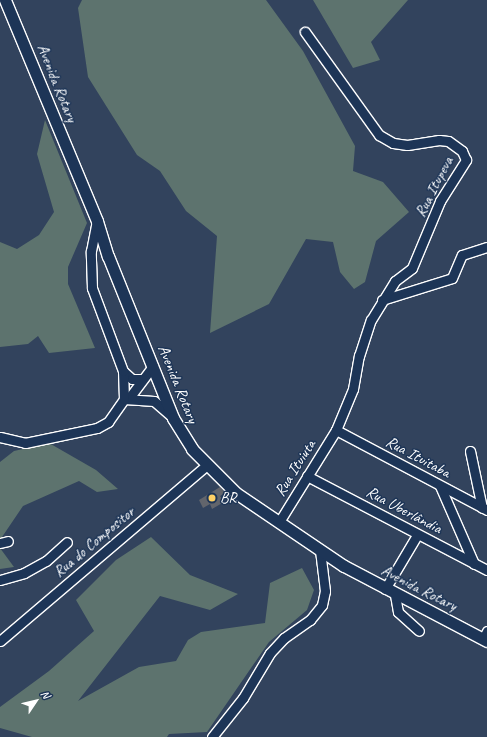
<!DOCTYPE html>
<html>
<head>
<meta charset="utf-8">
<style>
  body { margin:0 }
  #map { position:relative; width:487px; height:737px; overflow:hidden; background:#32435d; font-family:Caveat,sans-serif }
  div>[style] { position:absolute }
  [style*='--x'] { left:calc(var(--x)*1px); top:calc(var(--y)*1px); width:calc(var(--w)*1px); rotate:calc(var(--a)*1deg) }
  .green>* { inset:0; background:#5d736e }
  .building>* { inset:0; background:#62656c }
  .roads { filter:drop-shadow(1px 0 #fff) drop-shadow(-1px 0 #fff) drop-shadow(0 1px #fff) drop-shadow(0 -1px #fff) }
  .minor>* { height:9px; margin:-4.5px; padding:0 4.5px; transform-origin:4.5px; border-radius:4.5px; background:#1d3557 }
  .major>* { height:11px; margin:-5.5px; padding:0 5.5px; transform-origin:5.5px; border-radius:5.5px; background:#1d3557 }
  .dots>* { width:11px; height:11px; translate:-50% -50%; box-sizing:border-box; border:2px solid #1d3557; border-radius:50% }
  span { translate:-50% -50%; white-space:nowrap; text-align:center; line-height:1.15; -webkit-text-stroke:3px #1d3557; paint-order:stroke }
  .street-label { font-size:16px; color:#fff }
  .poi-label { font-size:16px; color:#fff }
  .left { translate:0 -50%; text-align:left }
  .north { position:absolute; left:16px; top:681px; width:40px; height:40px; -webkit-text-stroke:3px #1d3557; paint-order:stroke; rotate:55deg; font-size:11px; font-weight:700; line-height:16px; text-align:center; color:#fff }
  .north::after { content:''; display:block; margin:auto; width:14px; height:18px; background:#fff; clip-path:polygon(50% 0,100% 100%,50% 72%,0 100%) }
</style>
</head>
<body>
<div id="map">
  <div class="green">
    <i style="clip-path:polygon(82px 0,266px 0,303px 51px,355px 146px,353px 171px,383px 182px,409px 212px,376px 241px,365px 282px,354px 289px,340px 272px,333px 242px,306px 239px,269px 304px,210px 333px,217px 236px,186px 211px,160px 171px,137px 155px,88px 77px,78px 8px)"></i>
    <i style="clip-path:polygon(313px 0,408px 0,371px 42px,380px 60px,353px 68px)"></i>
    <i style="clip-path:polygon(45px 120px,87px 223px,68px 267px,68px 284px,95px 348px,49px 353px,38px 336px,28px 344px,0 347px,0 242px,17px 249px,39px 235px,54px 212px,37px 154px)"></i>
    <i style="clip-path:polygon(49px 443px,96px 470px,118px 489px,97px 492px,79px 481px,23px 506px,0 540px,0 462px,14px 451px)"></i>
    <i style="clip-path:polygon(151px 537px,190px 575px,238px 594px,210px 610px,160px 596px,78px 701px,139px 667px,176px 661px,188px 640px,201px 632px,265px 623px,270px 583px,302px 568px,314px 590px,307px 610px,269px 642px,207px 732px,169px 734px,167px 737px,32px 737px,0 728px,0 707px,49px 671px,94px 631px,76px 600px,116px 560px)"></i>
    <i style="clip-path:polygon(0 548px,14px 567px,0 569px)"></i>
  </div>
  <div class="building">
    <i style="clip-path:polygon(220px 487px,225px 493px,220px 496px,224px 502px,212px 509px,210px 504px,203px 508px,199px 500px)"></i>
  </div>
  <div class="roads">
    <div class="minor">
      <i style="--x:382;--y:300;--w:73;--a:-17.4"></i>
      <i style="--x:452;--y:278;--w:25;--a:-67"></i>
      <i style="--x:462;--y:255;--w:26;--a:-18"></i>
      <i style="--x:123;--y:371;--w:12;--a:42"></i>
      <i style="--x:132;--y:379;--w:10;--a:0"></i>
      <i style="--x:129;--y:398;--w:40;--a:-53"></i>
      <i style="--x:124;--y:399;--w:30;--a:4"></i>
      <i style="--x:154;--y:401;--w:23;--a:41"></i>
      <i style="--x:336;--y:430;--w:171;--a:27.9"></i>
      <i style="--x:0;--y:437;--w:26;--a:13"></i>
      <i style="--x:25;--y:443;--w:74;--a:-11.8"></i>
      <i style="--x:97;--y:428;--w:13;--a:-29"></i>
      <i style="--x:108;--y:422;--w:28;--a:-55"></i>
      <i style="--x:124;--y:399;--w:28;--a:-92"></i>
      <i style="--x:123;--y:371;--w:89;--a:-110.5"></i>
      <i style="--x:92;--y:288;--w:37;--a:-92"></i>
      <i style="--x:91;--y:251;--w:31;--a:-79"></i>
      <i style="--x:470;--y:451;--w:58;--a:78.1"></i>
      <i style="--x:307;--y:476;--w:203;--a:27.6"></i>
      <i style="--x:440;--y:486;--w:85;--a:66.4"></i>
      <i style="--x:279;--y:522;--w:108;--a:-58.2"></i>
      <i style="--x:336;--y:430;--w:44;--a:-67.5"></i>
      <i style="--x:353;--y:389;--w:34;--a:-80"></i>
      <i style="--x:359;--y:356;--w:38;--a:-72"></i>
      <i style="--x:371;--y:320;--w:46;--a:-58.4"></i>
      <i style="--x:395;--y:281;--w:21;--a:-37"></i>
      <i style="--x:412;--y:268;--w:73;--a:-67.3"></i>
      <i style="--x:440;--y:201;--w:49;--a:-57.6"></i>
      <i style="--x:466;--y:160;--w:10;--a:-114"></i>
      <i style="--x:462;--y:151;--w:17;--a:-144"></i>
      <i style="--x:448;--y:141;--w:9;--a:-174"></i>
      <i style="--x:439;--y:140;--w:32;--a:171"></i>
      <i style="--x:407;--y:145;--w:14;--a:-172"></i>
      <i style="--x:393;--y:143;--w:16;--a:-150"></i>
      <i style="--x:379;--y:135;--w:127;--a:-125.7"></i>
      <i style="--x:0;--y:543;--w:8;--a:-14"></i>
      <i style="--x:0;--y:580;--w:25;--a:-16"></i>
      <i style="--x:24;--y:573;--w:25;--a:-29"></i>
      <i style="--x:46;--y:561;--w:28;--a:-42"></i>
      <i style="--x:385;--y:589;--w:63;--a:-59.3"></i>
      <i style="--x:395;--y:595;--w:17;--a:80"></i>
      <i style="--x:398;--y:612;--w:28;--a:42"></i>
      <i style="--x:483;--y:639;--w:9;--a:-63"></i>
      <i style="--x:0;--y:641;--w:272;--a:-40.4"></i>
      <i style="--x:212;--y:737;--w:50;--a:-51.5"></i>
      <i style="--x:243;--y:698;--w:52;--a:-59"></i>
      <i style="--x:270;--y:653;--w:21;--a:-47"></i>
      <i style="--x:284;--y:638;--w:32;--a:-35"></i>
      <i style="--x:310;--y:620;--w:19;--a:-51"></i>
      <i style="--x:322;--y:605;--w:14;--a:-78"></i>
      <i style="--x:325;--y:591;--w:41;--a:-97"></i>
    </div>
    <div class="major">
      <i style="--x:5;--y:0;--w:239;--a:67.4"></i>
      <i style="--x:97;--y:221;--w:37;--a:73"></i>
      <i style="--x:108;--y:256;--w:175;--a:68.1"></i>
      <i style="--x:173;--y:418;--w:36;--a:58"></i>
      <i style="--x:192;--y:449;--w:62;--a:45"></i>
      <i style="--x:236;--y:493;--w:130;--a:34.1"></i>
      <i style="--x:344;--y:566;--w:161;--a:27.7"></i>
    </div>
  </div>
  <div class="dots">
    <i style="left:212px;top:498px;background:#ffd166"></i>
  </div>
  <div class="street-label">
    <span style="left:57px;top:83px;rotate:68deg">Avenida Rotary</span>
    <span style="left:434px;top:187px;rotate:-63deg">Rua Itupeva</span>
    <span style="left:178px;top:384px;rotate:68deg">Avenida Rotary</span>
    <span style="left:418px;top:457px;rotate:28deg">Rua Ituitaba</span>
    <span style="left:295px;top:468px;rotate:-58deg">Rua Ituiuta</span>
    <span style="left:404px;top:510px;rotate:28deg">Rua Uberlândia</span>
    <span style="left:94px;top:542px;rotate:-40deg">Rua do Compositor</span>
    <span style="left:419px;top:588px;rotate:27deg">Avenida Rotary</span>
  </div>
  <div class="poi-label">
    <span class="left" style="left:220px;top:498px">BR</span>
  </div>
  <div class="north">N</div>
</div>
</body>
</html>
